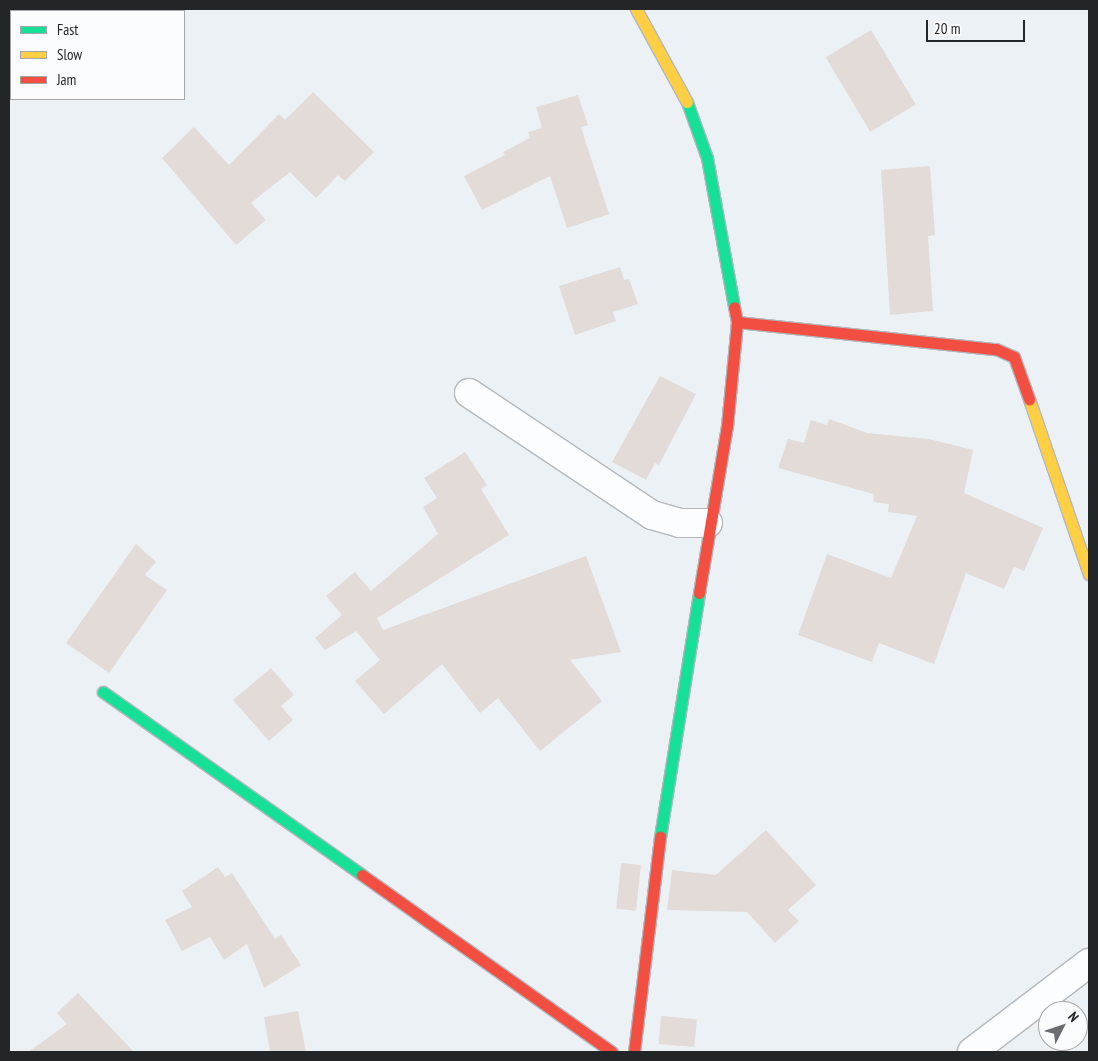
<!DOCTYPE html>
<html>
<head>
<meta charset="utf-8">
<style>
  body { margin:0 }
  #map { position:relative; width:1098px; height:1061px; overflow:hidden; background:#ecf1f6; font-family:"PT Sans Narrow",sans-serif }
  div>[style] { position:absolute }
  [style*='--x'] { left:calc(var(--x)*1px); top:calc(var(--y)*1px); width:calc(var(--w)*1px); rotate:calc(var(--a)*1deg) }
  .building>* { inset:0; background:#e3dbd7; transform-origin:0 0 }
  .roads { filter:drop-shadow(1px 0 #b4b8bc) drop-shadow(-1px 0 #b4b8bc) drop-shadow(0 1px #b4b8bc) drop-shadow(0 -1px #b4b8bc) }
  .street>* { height:28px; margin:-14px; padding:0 14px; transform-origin:14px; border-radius:14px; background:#fcfdfe }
  .fast>* { height:11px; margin:-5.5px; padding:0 5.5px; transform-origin:5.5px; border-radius:5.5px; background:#16e098 }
  .slow>* { height:11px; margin:-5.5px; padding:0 5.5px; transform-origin:5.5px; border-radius:5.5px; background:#ffcf43 }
  .jam>* { height:11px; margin:-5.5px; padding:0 5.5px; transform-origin:5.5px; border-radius:5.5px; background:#f24e42 }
  span { translate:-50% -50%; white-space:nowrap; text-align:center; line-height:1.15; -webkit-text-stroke:4.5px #fbfcfe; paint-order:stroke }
  .frame { position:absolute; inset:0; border:10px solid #232629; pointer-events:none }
  .legend { position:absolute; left:10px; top:10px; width:175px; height:90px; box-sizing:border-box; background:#fbfcfe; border:1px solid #a5a6a9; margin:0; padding:6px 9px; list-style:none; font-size:15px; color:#232629 }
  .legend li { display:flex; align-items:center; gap:10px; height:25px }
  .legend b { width:25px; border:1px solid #a5a6a9 }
  .north { position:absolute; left:1038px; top:1001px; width:50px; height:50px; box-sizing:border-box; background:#fbfcfe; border:1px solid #a5a6a9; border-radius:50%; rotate:49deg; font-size:14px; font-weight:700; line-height:20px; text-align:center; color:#232629 }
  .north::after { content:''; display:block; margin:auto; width:18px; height:22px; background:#696d71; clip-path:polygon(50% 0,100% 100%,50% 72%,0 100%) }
  .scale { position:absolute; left:926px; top:20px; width:99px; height:22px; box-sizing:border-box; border:2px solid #232629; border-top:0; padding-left:6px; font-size:15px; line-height:18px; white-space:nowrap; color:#232629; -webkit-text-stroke:4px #fbfcfe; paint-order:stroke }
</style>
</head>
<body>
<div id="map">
  <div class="building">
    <i style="left:871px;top:30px;width:87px;height:53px;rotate:59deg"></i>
    <i style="clip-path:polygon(313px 92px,374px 152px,345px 181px,338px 175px,316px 198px,290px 172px,251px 203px,266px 220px,236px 245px,162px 158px,194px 127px,229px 165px,279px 114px,285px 120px)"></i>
    <i style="clip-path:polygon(578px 95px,588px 125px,581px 127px,609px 214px,567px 228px,550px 176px,482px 210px,464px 176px,505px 155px,503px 152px,530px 138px,528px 132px,542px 128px,536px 107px)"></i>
    <i style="clip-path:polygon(930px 166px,935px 235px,928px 236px,933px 311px,890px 315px,881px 170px)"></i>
    <i style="clip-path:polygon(620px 267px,624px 280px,629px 279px,638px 304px,613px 312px,616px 321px,575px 335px,559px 286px)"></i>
    <i style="clip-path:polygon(660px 376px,696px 394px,659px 465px,655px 463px,646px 480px,612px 462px)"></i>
    <i style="clip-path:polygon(829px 419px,867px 433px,929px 439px,973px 450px,964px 493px,1043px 528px,1024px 571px,1014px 567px,1004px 589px,966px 573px,934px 664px,879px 643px,872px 662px,798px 635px,827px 554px,891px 578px,917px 516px,888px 512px,889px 504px,873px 502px,874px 494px,778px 468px,788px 439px,804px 443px,811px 420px,827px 425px)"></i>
    <i style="clip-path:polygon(465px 452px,487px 485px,481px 489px,509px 535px,377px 618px,383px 630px,586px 556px,621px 652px,570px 660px,602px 701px,540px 751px,498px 698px,480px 713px,442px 664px,384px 714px,355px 681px,380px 660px,356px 631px,325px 650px,315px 638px,342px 615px,326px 596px,355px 572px,371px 591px,438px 534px,423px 507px,437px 498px,424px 478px)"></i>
    <i style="clip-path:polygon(136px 544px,156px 562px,145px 575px,167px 590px,109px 673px,66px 643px)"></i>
    <i style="clip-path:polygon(271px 668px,294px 695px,281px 706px,293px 720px,269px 741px,233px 700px)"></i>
    <i style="clip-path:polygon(766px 830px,816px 885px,788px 910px,799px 921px,775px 943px,747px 912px,667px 910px,672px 870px,716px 875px)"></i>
    <i style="left:621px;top:863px;width:20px;height:46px;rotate:6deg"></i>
    <i style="clip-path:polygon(218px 867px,225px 877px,232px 873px,275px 939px,281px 935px,301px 965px,264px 988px,247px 944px,224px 960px,210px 937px,182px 951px,165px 920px,192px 907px,182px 891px)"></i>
    <i style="clip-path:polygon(78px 993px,134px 1052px,28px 1052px,67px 1024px,57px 1013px)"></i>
    <i style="clip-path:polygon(298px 1011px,306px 1052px,270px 1052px,264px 1017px)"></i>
    <i style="left:661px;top:1016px;width:36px;height:28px;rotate:5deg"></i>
  </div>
  <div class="roads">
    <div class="street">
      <i style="--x:469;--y:393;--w:220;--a:33.7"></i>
      <i style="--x:652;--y:515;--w:29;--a:16"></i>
      <i style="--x:680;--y:523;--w:28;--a:0"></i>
      <i style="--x:972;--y:1052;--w:147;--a:-37.3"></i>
    </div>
    <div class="fast">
      <i style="--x:687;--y:102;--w:59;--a:70.3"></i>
      <i style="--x:707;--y:158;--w:151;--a:79.7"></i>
      <i style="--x:103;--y:692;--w:317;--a:35.2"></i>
      <i style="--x:660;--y:837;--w:247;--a:-80.9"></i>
    </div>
    <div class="slow">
      <i style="--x:636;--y:9;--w:106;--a:61.3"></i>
      <i style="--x:1029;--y:399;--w:185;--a:71.1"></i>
    </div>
    <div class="jam">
      <i style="--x:737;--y:322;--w:260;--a:6"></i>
      <i style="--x:996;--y:349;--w:20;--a:24"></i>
      <i style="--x:1014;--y:357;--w:45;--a:70.3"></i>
      <i style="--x:699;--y:593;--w:169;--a:-80.5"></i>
      <i style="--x:727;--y:426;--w:104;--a:-84.5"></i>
      <i style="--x:737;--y:322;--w:15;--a:-101"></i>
      <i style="--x:362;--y:875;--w:306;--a:35.3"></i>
      <i style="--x:634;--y:1052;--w:217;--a:-83.1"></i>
    </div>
  </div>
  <div class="frame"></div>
  <ul class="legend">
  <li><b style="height:6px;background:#16e098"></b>Fast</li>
  <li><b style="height:6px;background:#ffcf43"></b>Slow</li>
  <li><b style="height:6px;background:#f24e42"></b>Jam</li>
  </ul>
  <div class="north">N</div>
  <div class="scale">20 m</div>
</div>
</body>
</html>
